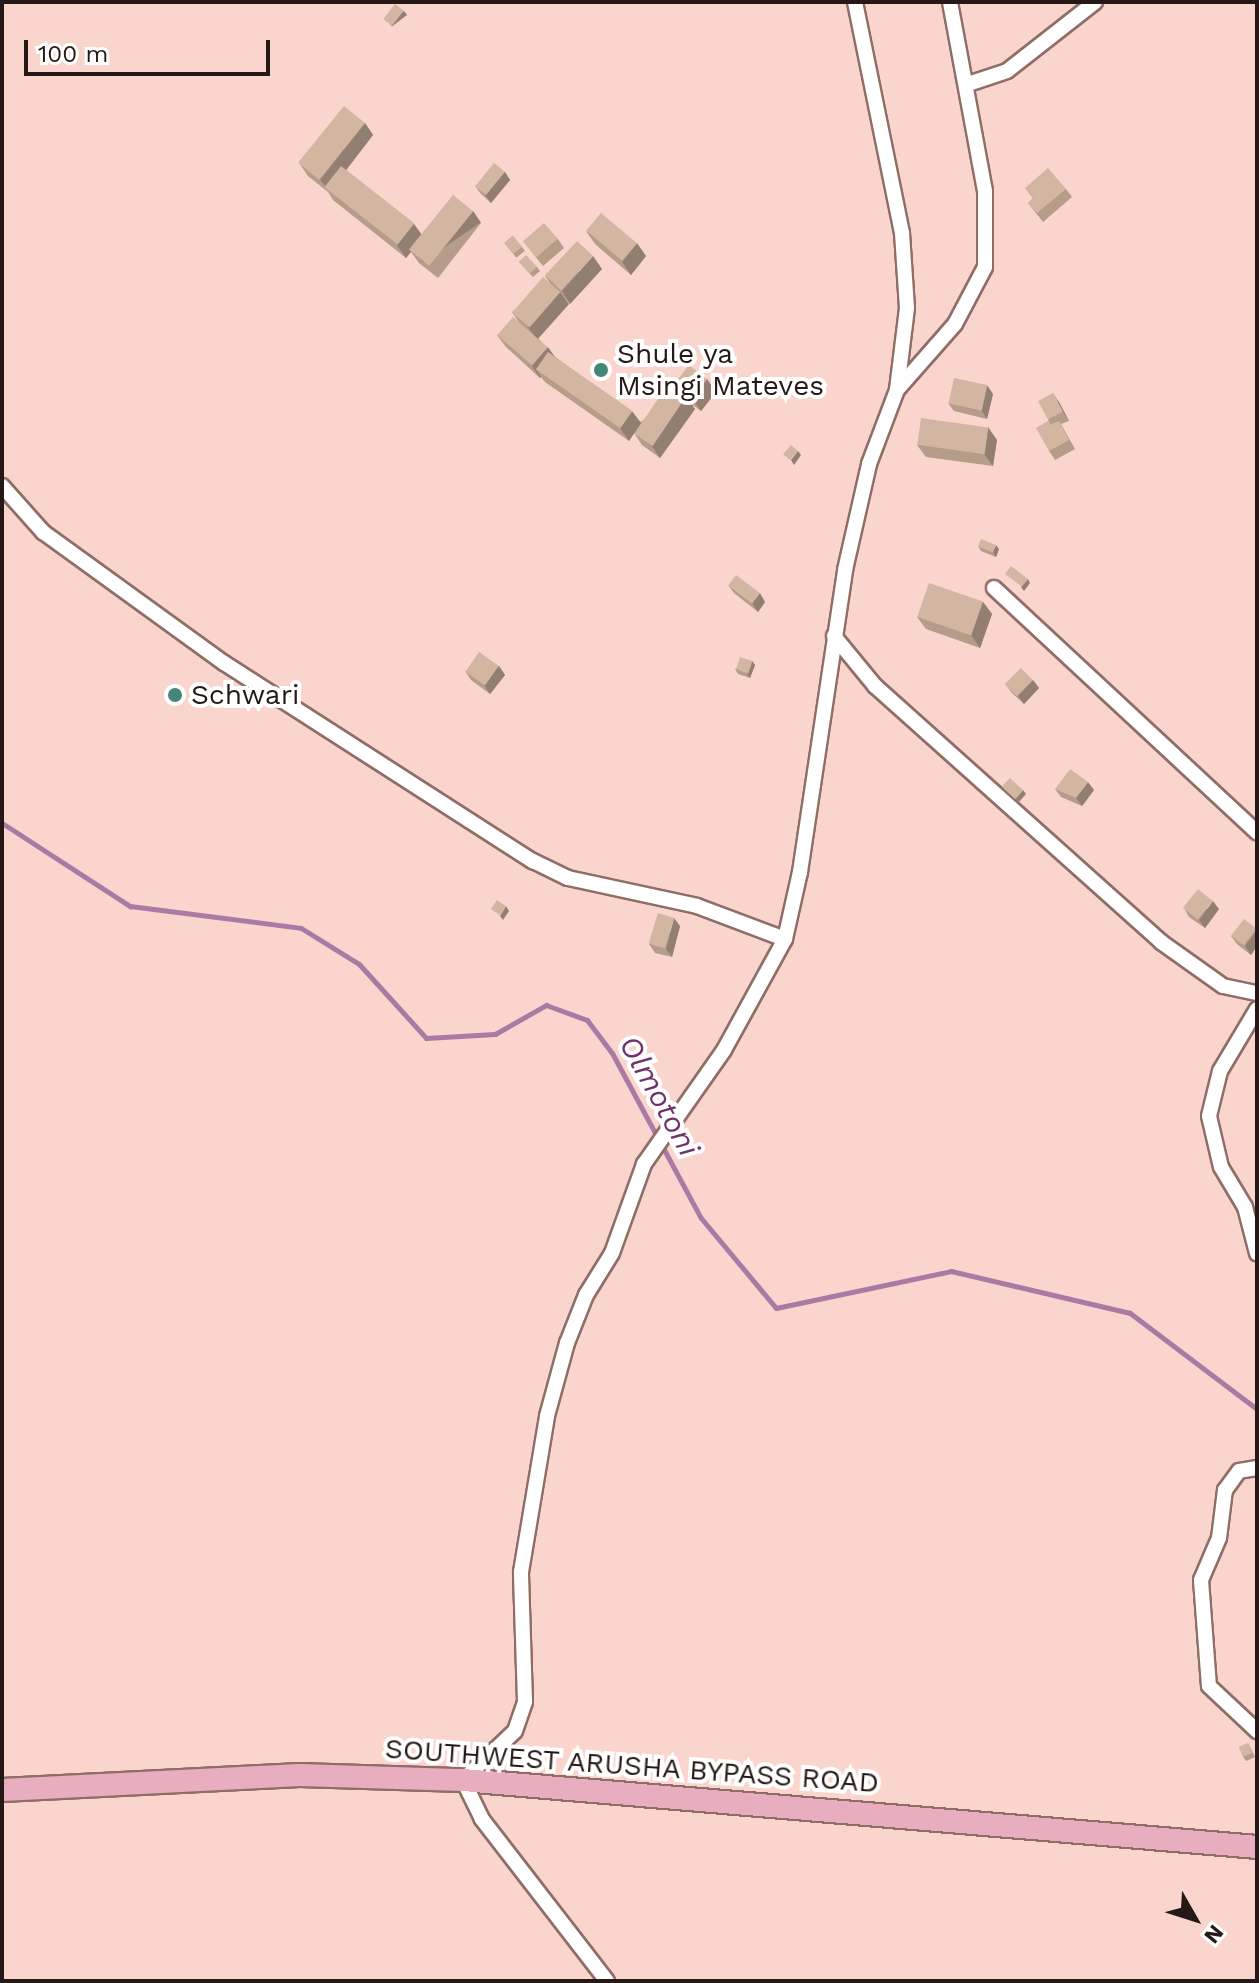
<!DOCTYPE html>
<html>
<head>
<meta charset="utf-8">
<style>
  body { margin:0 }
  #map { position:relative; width:1259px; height:1983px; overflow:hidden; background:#fad5ce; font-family:"Work Sans",sans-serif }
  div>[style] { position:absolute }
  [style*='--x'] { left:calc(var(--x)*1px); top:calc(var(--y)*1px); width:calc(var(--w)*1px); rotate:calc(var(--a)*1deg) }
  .stream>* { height:5px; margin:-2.5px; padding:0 2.5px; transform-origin:2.5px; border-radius:2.5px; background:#ac79a5 }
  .roads { filter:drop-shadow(2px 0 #8f6e68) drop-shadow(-2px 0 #8f6e68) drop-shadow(0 2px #8f6e68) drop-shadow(0 -2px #8f6e68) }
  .street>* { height:14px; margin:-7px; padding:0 7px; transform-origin:7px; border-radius:7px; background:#fff }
  .primary>* { height:22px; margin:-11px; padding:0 11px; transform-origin:11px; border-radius:11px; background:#e8aec0 }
  .wall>* { inset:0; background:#b59d8a; transform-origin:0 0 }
  .shaded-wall>* { inset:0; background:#937f71; transform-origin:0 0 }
  .building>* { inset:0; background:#d2b6a1; transform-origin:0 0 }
  .dots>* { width:22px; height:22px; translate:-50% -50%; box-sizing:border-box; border:4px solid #fff; border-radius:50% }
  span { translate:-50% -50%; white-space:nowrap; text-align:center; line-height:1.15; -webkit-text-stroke:8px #fff; paint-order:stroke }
  .poi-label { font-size:28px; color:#261816 }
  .left { translate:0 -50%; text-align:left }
  .street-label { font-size:28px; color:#261816 }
  .water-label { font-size:30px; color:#71326b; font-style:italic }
  .frame { position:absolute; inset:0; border:4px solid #261816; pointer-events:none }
  .north { position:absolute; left:1155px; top:1879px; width:80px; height:80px; -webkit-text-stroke:6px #fff; paint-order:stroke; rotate:129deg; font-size:22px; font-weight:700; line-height:32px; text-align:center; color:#261816 }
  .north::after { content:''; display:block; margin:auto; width:28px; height:36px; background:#261816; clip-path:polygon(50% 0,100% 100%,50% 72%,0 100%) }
  .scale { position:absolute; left:24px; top:40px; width:246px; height:36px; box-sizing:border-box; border:4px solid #261816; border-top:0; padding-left:10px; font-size:24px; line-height:28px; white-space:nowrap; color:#261816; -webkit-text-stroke:6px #fff; paint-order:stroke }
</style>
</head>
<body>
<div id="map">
  <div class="stream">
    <i style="--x:2;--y:823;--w:153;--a:33"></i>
    <i style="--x:130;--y:906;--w:172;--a:7.3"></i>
    <i style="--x:301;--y:928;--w:68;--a:31.8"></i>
    <i style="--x:359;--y:964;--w:100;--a:47.8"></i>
    <i style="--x:426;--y:1038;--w:69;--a:-3.3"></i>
    <i style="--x:495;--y:1034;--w:59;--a:-29.6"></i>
    <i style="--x:546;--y:1005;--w:44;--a:20.1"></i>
    <i style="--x:587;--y:1020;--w:41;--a:52.9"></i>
    <i style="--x:612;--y:1053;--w:187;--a:61.7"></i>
    <i style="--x:701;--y:1218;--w:117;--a:50.2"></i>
    <i style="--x:776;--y:1308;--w:179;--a:-11.9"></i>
    <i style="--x:951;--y:1271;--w:184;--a:13.2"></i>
    <i style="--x:1130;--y:1313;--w:159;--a:37.1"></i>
  </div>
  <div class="roads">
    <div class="street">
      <i style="--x:855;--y:2;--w:236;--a:78.5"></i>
      <i style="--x:902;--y:233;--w:75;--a:86.2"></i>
      <i style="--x:907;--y:308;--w:83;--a:97"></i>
      <i style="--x:968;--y:84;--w:41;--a:-18.4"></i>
      <i style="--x:1007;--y:71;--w:112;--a:-38.1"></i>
      <i style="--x:2;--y:486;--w:62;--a:48.3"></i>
      <i style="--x:43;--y:532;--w:223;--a:35.9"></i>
      <i style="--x:224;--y:663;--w:367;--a:32.7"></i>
      <i style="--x:533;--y:861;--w:39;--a:26"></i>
      <i style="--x:568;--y:878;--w:132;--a:12.2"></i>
      <i style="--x:697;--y:906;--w:94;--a:20.6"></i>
      <i style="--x:994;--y:588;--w:359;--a:42.9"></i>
      <i style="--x:834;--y:636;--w:65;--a:50.6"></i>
      <i style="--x:875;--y:686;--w:384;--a:41.8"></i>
      <i style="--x:1161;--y:942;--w:76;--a:35.4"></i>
      <i style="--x:1223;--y:986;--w:35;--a:12"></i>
      <i style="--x:1257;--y:1009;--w:72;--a:120.8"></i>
      <i style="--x:1220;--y:1071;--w:46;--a:103.7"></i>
      <i style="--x:1209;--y:1116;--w:52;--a:76.8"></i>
      <i style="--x:1221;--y:1167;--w:47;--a:59"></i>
      <i style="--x:1245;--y:1207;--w:48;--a:75.4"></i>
      <i style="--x:1257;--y:1468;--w:18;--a:171"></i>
      <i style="--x:1239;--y:1471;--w:24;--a:126"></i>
      <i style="--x:1225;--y:1490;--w:48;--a:97.1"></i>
      <i style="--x:1219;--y:1538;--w:46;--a:113.2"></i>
      <i style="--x:1201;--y:1580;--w:106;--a:85.7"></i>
      <i style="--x:1209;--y:1686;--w:66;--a:43.2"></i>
      <i style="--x:607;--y:1981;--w:205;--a:-127.7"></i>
      <i style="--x:482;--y:1819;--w:43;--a:-116"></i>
      <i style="--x:463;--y:1780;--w:71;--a:-43.3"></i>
      <i style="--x:515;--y:1731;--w:31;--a:-71"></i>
      <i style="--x:525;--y:1702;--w:130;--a:-91.8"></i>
      <i style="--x:521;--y:1572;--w:158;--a:-80.5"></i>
      <i style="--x:547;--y:1416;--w:76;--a:-74.7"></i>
      <i style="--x:567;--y:1343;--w:52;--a:-68.4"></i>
      <i style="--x:586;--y:1295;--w:49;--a:-58.2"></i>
      <i style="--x:612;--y:1253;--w:95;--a:-70.2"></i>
      <i style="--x:644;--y:1164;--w:139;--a:-54.9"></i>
      <i style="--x:724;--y:1050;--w:127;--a:-61.2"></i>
      <i style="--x:785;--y:939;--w:69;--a:-77.4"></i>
      <i style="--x:800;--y:872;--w:305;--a:-81.5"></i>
      <i style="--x:845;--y:570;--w:109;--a:-77.2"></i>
      <i style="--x:869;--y:464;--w:79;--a:-69.3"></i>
      <i style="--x:897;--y:390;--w:88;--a:-48.7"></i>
      <i style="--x:955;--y:324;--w:64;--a:-62.2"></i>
      <i style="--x:985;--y:267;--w:76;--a:-90"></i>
      <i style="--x:985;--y:191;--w:192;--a:-100.5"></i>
    </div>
    <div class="primary">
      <i style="--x:2;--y:1790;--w:298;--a:-2.9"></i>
      <i style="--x:300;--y:1775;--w:163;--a:1.8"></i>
      <i style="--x:463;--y:1780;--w:797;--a:4.82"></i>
    </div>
  </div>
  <div class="wall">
    <i style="clip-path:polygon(365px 123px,373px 135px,346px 170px,414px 224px,422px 235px,473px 211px,481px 223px,438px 278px,419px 263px,411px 252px,406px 258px,333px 200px,328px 192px,308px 176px,299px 163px)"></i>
    <i style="clip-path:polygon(505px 172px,510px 180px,491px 203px,481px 194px,475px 186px)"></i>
    <i style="clip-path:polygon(1025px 188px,1066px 189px,1072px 197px,1043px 222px,1028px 203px,1033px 198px)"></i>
    <i style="clip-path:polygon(586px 231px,646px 256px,631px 275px,595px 244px)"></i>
    <i style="left:513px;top:236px;width:19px;height:11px;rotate:51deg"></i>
    <i style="clip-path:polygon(558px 239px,564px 248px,543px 266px,523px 241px)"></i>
    <i style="clip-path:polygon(519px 262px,537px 267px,540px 271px,533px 277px)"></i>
    <i style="clip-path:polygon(602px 269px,570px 304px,564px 297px,569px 304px,538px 338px,553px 355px,641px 422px,679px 391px,674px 384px,707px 379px,716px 392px,701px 411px,690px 403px,695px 409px,660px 458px,642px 445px,634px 433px,629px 441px,545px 382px,541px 377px,540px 378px,506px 347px,497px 335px,518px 321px,512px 312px,550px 283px,545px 276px)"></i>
    <i style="clip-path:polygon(993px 394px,987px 419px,954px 411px,948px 403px)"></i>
    <i style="clip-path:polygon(1059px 402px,1069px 421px,1061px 424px,1075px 449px,1055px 460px,1049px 451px,1048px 421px,1051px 425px,1048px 420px)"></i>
    <i style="clip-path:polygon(997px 440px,993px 466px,926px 457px,917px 445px)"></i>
    <i style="clip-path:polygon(978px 546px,999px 549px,996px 557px,981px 551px)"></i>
    <i style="clip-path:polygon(728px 585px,765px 602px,758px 612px,734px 593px)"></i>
    <i style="clip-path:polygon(983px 602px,992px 614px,980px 648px,926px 629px,917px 617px)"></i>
    <i style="clip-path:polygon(752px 661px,755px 665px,750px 678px,738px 674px,735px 669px)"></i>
    <i style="clip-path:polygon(499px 666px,505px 675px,490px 694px,471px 680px,465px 671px)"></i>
    <i style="clip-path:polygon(1033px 680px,1039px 688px,1024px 704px,1012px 693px,1006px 685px)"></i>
    <i style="clip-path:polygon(1055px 789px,1094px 790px,1082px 806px,1061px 797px)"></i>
    <i style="clip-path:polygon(1184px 908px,1219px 909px,1205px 928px,1189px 917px)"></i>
    <i style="clip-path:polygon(680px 926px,672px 957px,655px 953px,649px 944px)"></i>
    <i style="clip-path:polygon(1257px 929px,1257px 946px,1251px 955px,1237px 944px,1231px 936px)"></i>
    <i style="clip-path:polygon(1248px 1743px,1255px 1757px,1246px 1761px,1243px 1757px)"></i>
  </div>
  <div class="shaded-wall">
    <i style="left:404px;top:11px;width:5px;height:19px;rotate:53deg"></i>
    <i style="clip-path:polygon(365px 123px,373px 135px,330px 191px,320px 180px)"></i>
    <i style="clip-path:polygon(505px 172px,510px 180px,491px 203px,485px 195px)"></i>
    <i style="left:473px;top:211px;width:14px;height:70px;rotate:56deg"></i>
    <i style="clip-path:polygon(414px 224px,423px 237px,406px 258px,397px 245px)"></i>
    <i style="clip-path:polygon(637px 243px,646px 256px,631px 275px,622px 262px)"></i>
    <i style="clip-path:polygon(593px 256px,602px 269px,570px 304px,562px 291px)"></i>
    <i style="clip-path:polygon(560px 292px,569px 304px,537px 340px,528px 327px)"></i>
    <i style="clip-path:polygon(548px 347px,557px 360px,536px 369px,541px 377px,540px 378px,532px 366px)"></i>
    <i style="clip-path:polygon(707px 379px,716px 392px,701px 411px,692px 398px)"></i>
    <i style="clip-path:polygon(987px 385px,993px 394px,987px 419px,981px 410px)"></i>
    <i style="clip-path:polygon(1053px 393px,1059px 402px,1069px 421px,1063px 412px)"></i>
    <i style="clip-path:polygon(686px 396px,695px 409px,660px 458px,651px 445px)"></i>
    <i style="clip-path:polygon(632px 411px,641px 423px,629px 441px,620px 428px)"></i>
    <i style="clip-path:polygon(988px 427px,997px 440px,993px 466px,984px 454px)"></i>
    <i style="clip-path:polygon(798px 451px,801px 455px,794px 465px,791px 460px)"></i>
    <i style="clip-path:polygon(996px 545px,999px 549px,996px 557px,993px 552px)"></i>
    <i style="clip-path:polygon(1028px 579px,1030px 583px,1024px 591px,1021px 587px)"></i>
    <i style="clip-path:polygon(760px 593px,765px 602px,758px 612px,752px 603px)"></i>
    <i style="clip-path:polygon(983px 602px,992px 614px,980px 648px,971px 635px)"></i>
    <i style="clip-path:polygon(752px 661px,755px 665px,750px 678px,747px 674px)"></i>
    <i style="clip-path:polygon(499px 666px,505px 675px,490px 694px,484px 685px)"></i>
    <i style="clip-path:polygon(1033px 680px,1039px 688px,1024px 704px,1018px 696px)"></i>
    <i style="clip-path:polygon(1088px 782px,1094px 790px,1082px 806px,1076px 798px)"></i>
    <i style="clip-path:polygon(1023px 790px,1026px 794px,1018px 803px,1015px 799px)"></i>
    <i style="clip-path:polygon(1213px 901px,1219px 909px,1205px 928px,1199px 920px)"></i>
    <i style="clip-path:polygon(506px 906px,509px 911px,503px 920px,500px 916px)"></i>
    <i style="clip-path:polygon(674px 918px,680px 926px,672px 957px,666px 949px)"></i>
    <i style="clip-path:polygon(1257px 930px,1257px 946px,1251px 955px,1245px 946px)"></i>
  </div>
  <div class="building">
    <i style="left:395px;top:4px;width:11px;height:19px;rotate:38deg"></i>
    <i style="left:344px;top:106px;width:27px;height:73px;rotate:39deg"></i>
    <i style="left:494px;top:163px;width:14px;height:30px;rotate:39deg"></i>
    <i style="left:341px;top:166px;width:93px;height:27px;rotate:38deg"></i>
    <i style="clip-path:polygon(1048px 168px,1066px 189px,1037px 213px,1028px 203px,1034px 198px,1025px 188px)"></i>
    <i style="left:453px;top:195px;width:26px;height:70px;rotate:39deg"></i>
    <i style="left:601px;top:213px;width:47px;height:23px;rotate:40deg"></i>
    <i style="left:544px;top:223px;width:21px;height:28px;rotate:49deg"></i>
    <i style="left:513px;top:236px;width:14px;height:11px;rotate:51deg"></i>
    <i style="left:577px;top:241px;width:22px;height:47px;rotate:43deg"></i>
    <i style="left:526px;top:255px;width:16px;height:10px;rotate:47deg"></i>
    <i style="left:543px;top:277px;width:23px;height:47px;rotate:41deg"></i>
    <i style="left:513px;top:317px;width:46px;height:24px;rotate:41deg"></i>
    <i style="left:548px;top:352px;width:103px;height:21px;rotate:35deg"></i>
    <i style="left:689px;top:365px;width:23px;height:24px;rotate:38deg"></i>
    <i style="left:954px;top:378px;width:34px;height:26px;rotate:12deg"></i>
    <i style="left:668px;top:384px;width:22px;height:60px;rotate:34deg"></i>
    <i style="left:1053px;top:393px;width:21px;height:17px;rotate:62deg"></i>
    <i style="left:921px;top:418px;width:68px;height:27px;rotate:8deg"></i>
    <i style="clip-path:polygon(1048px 421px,1050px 425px,1059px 421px,1069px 440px,1049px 451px,1036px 428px)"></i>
    <i style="left:791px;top:445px;width:9px;height:12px;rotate:41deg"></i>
    <i style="left:981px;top:539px;width:16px;height:8px;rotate:22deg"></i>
    <i style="left:1011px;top:566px;width:21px;height:10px;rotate:37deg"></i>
    <i style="left:736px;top:575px;width:30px;height:13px;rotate:37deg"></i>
    <i style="left:929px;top:583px;width:57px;height:36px;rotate:19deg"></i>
    <i style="left:479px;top:652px;width:24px;height:24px;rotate:35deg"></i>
    <i style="left:740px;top:657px;width:13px;height:13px;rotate:18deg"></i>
    <i style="left:1021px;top:668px;width:17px;height:23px;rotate:45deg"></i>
    <i style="clip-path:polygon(1070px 769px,1088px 782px,1076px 798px,1055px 789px)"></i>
    <i style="left:1010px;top:778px;width:18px;height:12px;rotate:43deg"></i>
    <i style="left:1198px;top:889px;width:19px;height:24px;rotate:39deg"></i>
    <i style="left:497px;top:900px;width:11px;height:11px;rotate:34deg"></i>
    <i style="left:658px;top:913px;width:17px;height:32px;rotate:17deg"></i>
    <i style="left:1244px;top:919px;width:16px;height:21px;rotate:38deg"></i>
    <i style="left:1248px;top:1743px;width:11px;height:10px;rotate:68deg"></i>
  </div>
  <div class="dots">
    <i style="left:601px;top:370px;background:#448678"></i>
    <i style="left:175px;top:695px;background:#448678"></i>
  </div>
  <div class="poi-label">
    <span class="left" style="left:617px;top:370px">Shule ya<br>Msingi Mateves</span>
    <span class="left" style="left:191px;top:695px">Schwari</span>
  </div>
  <div class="street-label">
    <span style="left:632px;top:1766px;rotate:4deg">SOUTHWEST ARUSHA BYPASS ROAD</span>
  </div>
  <div class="water-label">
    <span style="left:659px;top:1096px;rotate:61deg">Olmotoni</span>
  </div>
  <div class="frame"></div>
  <div class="north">N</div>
  <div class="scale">100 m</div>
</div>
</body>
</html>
